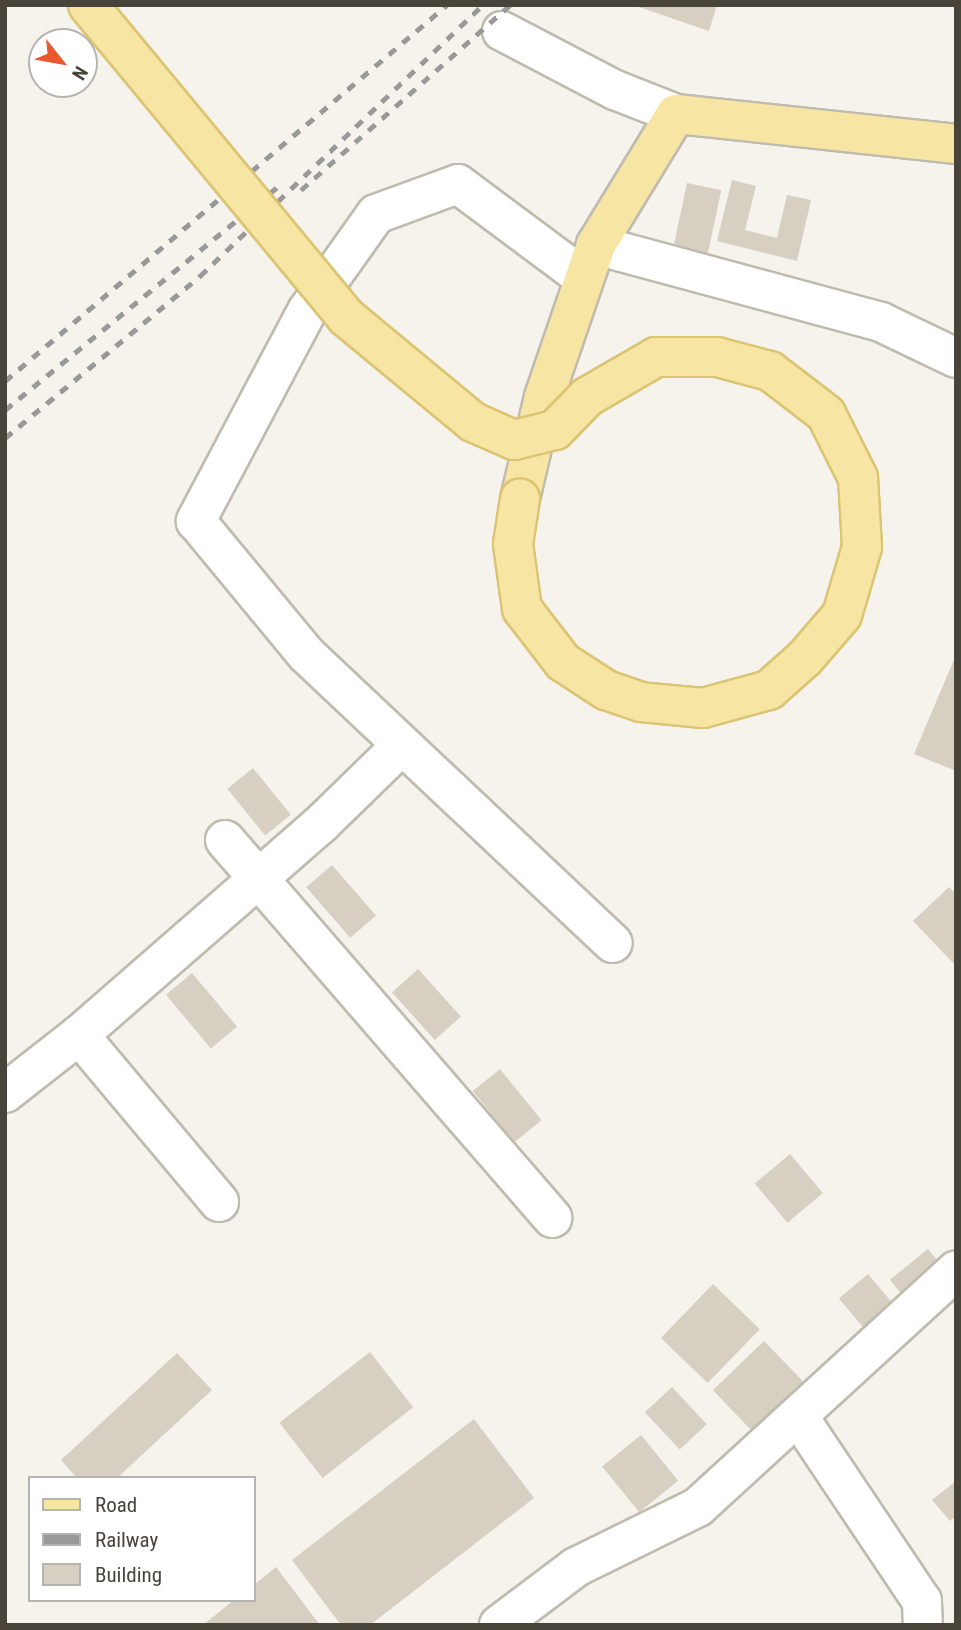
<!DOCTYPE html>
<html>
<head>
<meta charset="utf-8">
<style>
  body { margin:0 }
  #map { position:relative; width:961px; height:1630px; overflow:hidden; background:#f5f3ec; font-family:"Roboto Condensed",sans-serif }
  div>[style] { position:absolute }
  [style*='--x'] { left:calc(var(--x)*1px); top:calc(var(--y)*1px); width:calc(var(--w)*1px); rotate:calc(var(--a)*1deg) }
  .building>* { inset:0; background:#d6cfc2; transform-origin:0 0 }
  .roads { filter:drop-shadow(2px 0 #c0bbaf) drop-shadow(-2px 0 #c0bbaf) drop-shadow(0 2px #c0bbaf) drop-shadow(0 -2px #c0bbaf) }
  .minor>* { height:38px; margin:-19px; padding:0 19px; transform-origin:19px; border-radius:19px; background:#fff }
  .major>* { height:38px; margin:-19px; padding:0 19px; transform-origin:19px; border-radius:19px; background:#f7e5a3 }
  .rail>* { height:5px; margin-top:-2.5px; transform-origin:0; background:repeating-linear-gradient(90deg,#999 0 9px,transparent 0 18px) }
  .bridges { filter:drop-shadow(2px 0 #dbc473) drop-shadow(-2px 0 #dbc473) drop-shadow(0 2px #dbc473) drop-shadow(0 -2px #dbc473) }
  .major-bridge>* { height:38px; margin:-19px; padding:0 19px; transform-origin:19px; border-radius:19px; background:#f7e5a3 }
  span { translate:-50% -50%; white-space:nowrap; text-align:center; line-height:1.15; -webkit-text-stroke:7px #fff; paint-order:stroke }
  .frame { position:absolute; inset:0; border:7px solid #49443a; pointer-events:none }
  .legend { position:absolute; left:28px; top:1476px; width:228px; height:126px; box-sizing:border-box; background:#fff; border:2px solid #b6b4b0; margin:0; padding:9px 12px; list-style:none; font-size:21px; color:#49443a }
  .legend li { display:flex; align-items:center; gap:14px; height:35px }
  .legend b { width:35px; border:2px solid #b6b4b0 }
  .north { position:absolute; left:28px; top:28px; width:70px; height:70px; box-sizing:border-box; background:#fff; border:2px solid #b6b4b0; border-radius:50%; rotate:121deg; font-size:19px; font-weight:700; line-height:28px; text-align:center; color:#49443a }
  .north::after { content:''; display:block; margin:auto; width:24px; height:32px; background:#e9582e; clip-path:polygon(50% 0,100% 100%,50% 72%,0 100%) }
</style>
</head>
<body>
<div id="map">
  <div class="building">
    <i style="clip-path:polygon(633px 5px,717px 5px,709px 31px)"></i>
    <i style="clip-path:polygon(732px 180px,756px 186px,745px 230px,777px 238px,787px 195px,811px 200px,797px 261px,717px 241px)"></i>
    <i style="left:687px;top:183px;width:35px;height:74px;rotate:12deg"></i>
    <i style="clip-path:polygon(956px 655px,956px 771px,914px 754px)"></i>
    <i style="left:253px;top:768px;width:60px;height:33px;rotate:51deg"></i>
    <i style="left:332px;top:865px;width:67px;height:34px;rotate:49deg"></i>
    <i style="clip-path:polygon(949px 887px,956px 894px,956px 966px,913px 921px)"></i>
    <i style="left:418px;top:969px;width:64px;height:35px;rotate:48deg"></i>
    <i style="left:192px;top:973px;width:70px;height:34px;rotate:50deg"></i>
    <i style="left:500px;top:1069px;width:66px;height:35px;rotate:51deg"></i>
    <i style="left:790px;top:1154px;width:51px;height:46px;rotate:50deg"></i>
    <i style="left:928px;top:1249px;width:27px;height:49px;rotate:51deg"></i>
    <i style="left:868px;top:1274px;width:52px;height:38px;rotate:50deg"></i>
    <i style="left:713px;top:1284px;width:65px;height:75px;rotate:44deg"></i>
    <i style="left:764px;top:1341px;width:71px;height:71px;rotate:46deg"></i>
    <i style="left:370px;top:1352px;width:70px;height:115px;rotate:52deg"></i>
    <i style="clip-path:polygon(177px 1353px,212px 1390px,117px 1478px,77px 1478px,61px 1460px)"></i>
    <i style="left:672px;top:1387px;width:51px;height:37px;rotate:47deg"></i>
    <i style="clip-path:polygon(474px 1419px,534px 1498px,370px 1625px,341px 1625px,292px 1560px)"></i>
    <i style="left:641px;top:1435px;width:59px;height:50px;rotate:51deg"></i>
    <i style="clip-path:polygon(956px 1481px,956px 1516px,950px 1521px,932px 1500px)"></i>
    <i style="clip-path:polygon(276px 1567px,320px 1625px,203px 1625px,234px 1600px,254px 1600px,254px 1585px)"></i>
  </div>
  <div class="roads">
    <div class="minor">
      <i style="--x:502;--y:31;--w:127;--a:27.6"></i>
      <i style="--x:615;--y:90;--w:66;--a:21.5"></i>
      <i style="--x:596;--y:245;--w:295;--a:15.1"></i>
      <i style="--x:881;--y:322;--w:83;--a:25.6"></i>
      <i style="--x:584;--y:278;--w:157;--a:-143.3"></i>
      <i style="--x:458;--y:184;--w:87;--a:159.9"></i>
      <i style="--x:376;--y:214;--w:119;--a:125.4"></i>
      <i style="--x:307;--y:311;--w:238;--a:117.9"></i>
      <i style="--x:196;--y:521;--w:174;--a:50.4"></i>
      <i style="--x:307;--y:655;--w:420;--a:43.3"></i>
      <i style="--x:225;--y:840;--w:500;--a:49.1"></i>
      <i style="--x:79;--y:1035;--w:218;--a:50"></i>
      <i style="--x:5;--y:1093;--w:94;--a:-38.1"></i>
      <i style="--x:79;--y:1035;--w:321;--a:-41.1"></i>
      <i style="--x:321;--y:824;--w:113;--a:-44.3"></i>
      <i style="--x:798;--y:1416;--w:223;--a:56.2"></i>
      <i style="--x:922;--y:1601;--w:24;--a:88"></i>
      <i style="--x:499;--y:1625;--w:96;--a:-37"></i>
      <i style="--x:576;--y:1567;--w:136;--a:-26.2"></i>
      <i style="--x:698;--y:1507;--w:350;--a:-42.5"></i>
    </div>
    <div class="major">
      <i style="--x:520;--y:499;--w:105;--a:-76.8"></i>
      <i style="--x:544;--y:397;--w:161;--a:-71.1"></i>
      <i style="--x:596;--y:245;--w:153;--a:-58.6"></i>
      <i style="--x:676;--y:114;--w:282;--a:6.1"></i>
    </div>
  </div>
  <div class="rail">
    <i style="--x:301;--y:190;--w:279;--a:-41.5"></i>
    <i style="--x:5;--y:381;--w:580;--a:-40.39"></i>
    <i style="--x:5;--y:410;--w:354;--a:-39.3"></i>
    <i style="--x:5;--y:438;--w:254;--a:-39.7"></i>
    <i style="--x:200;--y:276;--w:392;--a:-43.8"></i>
  </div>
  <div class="bridges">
    <div class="major-bridge">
      <i style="--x:88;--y:5;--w:405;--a:50.4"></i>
      <i style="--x:346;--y:317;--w:165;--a:39.6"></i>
      <i style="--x:473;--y:422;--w:45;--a:23.7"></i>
      <i style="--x:514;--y:440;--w:42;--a:-13.7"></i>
      <i style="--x:555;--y:430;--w:46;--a:-45.9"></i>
      <i style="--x:587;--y:397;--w:80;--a:-30.1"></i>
      <i style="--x:656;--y:357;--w:61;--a:0"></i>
      <i style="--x:717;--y:357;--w:55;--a:14.8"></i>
      <i style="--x:770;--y:371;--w:71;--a:37.5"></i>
      <i style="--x:826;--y:414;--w:72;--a:63.4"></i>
      <i style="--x:858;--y:478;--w:69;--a:86.7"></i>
      <i style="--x:862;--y:547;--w:71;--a:106.4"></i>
      <i style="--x:842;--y:615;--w:57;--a:130.7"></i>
      <i style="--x:805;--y:658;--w:48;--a:138.4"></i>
      <i style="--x:769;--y:690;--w:68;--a:164.7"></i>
      <i style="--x:703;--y:708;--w:62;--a:-174.5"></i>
      <i style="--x:641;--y:702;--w:37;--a:-161"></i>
      <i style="--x:606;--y:690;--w:51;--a:-146.9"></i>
      <i style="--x:563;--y:662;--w:67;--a:-127.7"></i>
      <i style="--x:522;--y:609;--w:66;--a:-97.9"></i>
      <i style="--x:513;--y:544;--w:46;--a:-81.2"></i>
    </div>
  </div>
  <div class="frame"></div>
  <ul class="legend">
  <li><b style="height:9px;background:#f7e5a3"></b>Road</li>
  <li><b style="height:9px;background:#999"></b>Railway</li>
  <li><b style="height:19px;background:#d6cfc2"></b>Building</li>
  </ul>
  <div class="north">N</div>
</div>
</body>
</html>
